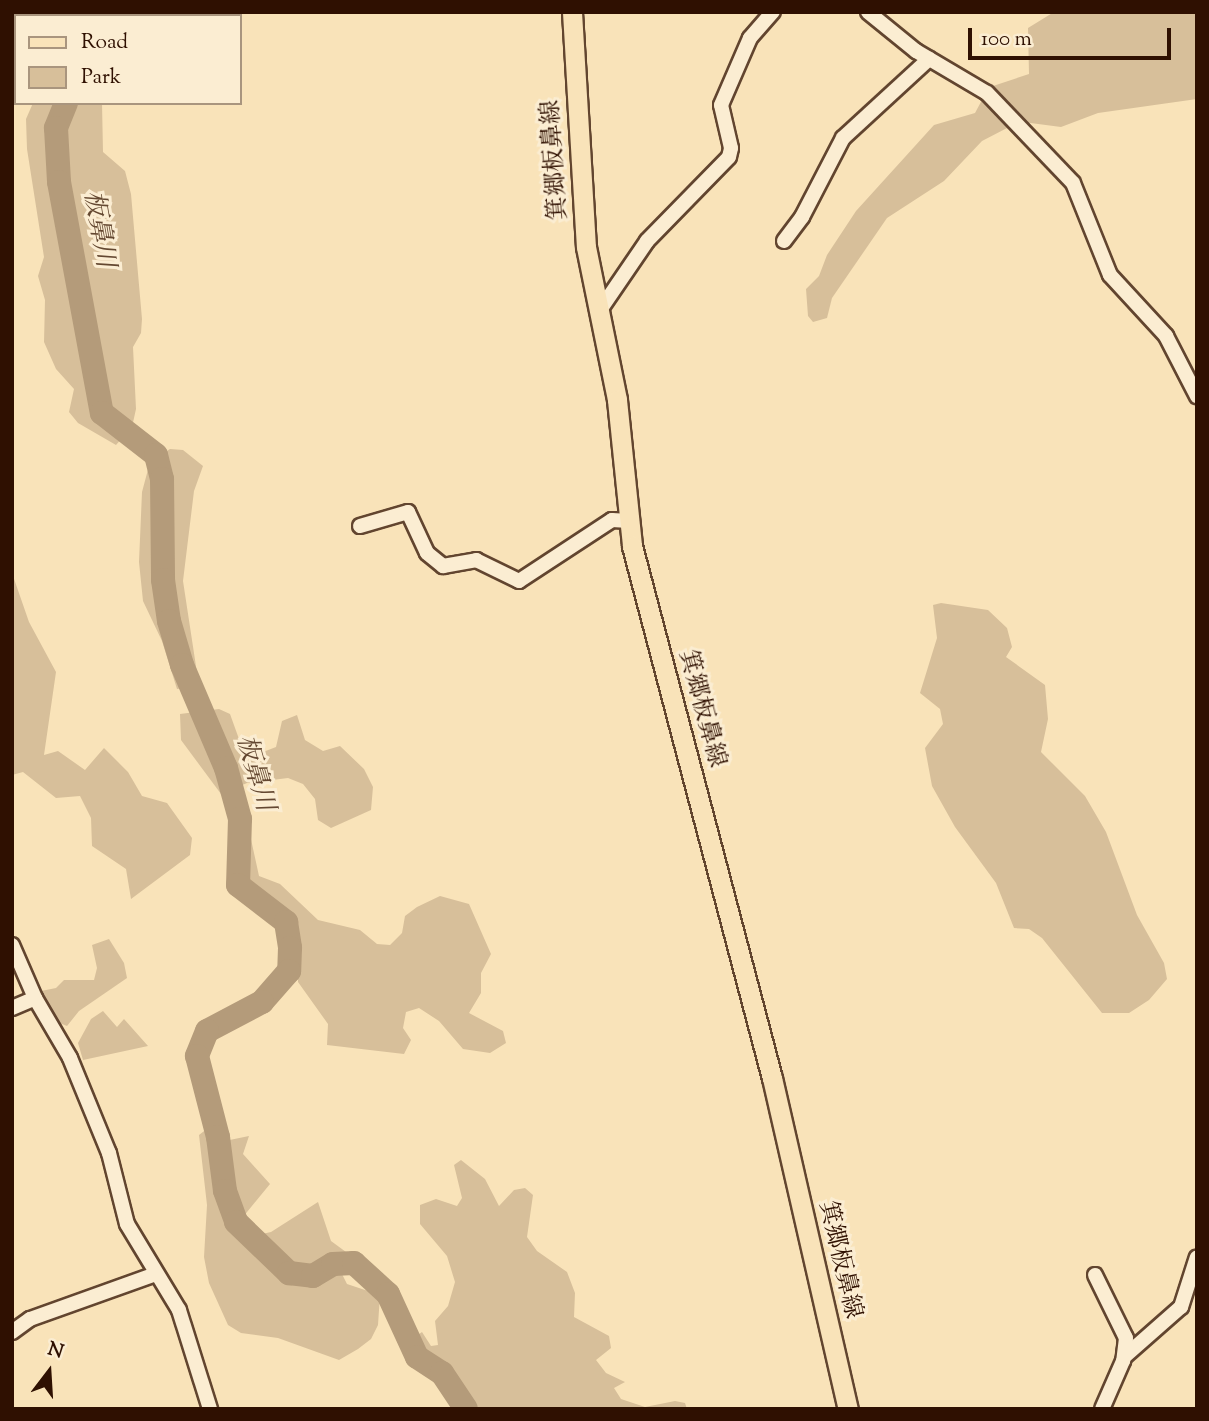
<!DOCTYPE html>
<html>
<head>
<meta charset="utf-8">
<style>
  body { margin:0 }
  #map { position:relative; width:1209px; height:1421px; overflow:hidden; background:#f9e3b9; font-family:"Sorts Mill Goudy","Noto Serif JP",serif }
  div>[style] { position:absolute }
  [style*='--x'] { left:calc(var(--x)*1px); top:calc(var(--y)*1px); width:calc(var(--w)*1px); rotate:calc(var(--a)*1deg) }
  .green>* { inset:0; background:#d7bf9a; transform-origin:0 0 }
  .river>* { height:24px; margin:-12px; padding:0 12px; transform-origin:12px; border-radius:12px; background:#b49b7a }
  .roads { filter:drop-shadow(2px 0 #62452f) drop-shadow(-2px 0 #62452f) drop-shadow(0 2px #62452f) drop-shadow(0 -2px #62452f) }
  .minor>* { height:14px; margin:-7px; padding:0 7px; transform-origin:7px; border-radius:7px; background:#fbedd2 }
  .major>* { height:19px; margin:-9.5px; padding:0 9.5px; transform-origin:9.5px; border-radius:9.5px; background:#f9e3b9 }
  span { translate:-50% -50%; white-space:nowrap; text-align:center; line-height:1.15; -webkit-text-stroke:6px #fbedd2; paint-order:stroke }
  .street-label { font-size:24px; color:#2f1001 }
  .water-label { font-size:26px; color:#644831; font-style:italic }
  .frame { position:absolute; inset:0; border:14px solid #2f1001; pointer-events:none }
  .legend { position:absolute; left:14px; top:14px; width:228px; height:91px; box-sizing:border-box; background:#fbedd2; border:2px solid #a9957e; margin:0; padding:9px 12px; list-style:none; font-size:21px; color:#2f1001 }
  .legend li { display:flex; align-items:center; gap:14px; height:35px }
  .legend b { width:35px; border:2px solid #a9957e }
  .north { position:absolute; left:14px; top:1337px; width:70px; height:70px; -webkit-text-stroke:5px #fbedd2; paint-order:stroke; rotate:17deg; font-size:19px; font-weight:700; line-height:28px; text-align:center; color:#2f1001 }
  .north::after { content:''; display:block; margin:auto; width:24px; height:32px; background:#2f1001; clip-path:polygon(50% 0,100% 100%,50% 72%,0 100%) }
  .scale { position:absolute; left:968px; top:28px; width:203px; height:32px; box-sizing:border-box; border:4px solid #2f1001; border-top:0; padding-left:9px; font-size:21px; line-height:24px; white-space:nowrap; color:#2f1001; -webkit-text-stroke:5px #fbedd2; paint-order:stroke }
</style>
</head>
<body>
<div id="map">
  <div class="green">
    <i style="left:53px;top:12px;width:82px;height:4px"></i>
    <i style="clip-path:polygon(1054px 12px,1197px 12px,1197px 99px,1098px 113px,1061px 127px,1023px 122px,993px 86px,1029px 74px,1028px 28px)"></i>
    <i style="clip-path:polygon(982px 100px,1009px 127px,982px 141px,944px 181px,887px 218px,832px 298px,827px 318px,813px 322px,808px 316px,806px 289px,819px 276px,827px 255px,856px 211px,934px 125px,975px 113px)"></i>
    <i style="clip-path:polygon(33px 103px,102px 103px,103px 152px,125px 171px,131px 194px,142px 319px,141px 333px,133px 347px,136px 409px,132px 427px,116px 445px,78px 423px,69px 412px,74px 389px,56px 369px,44px 342px,45px 300px,38px 276px,44px 257px,27px 149px,26px 119px)"></i>
    <i style="clip-path:polygon(170px 449px,183px 450px,203px 466px,194px 491px,183px 581px,199px 686px,177px 689px,162px 641px,143px 601px,139px 562px,142px 492px,150px 462px)"></i>
    <i style="clip-path:polygon(12px 573px,29px 622px,56px 672px,44px 755px,58px 751px,85px 770px,104px 748px,128px 772px,142px 796px,167px 803px,192px 838px,190px 855px,131px 899px,126px 869px,92px 846px,91px 818px,80px 796px,56px 798px,23px 772px,12px 775px)"></i>
    <i style="clip-path:polygon(941px 603px,988px 610px,1007px 628px,1012px 647px,1006px 657px,1045px 685px,1048px 719px,1041px 752px,1085px 796px,1106px 832px,1137px 915px,1164px 963px,1167px 979px,1149px 1000px,1129px 1013px,1102px 1013px,1042px 938px,1029px 929px,1014px 928px,996px 883px,955px 827px,932px 786px,925px 748px,943px 724px,940px 709px,920px 693px,937px 638px,933px 605px)"></i>
    <i style="clip-path:polygon(219px 709px,230px 714px,239px 739px,253px 756px,276px 747px,282px 721px,297px 715px,305px 740px,323px 751px,340px 746px,364px 769px,373px 787px,371px 810px,331px 828px,318px 820px,315px 799px,303px 784px,288px 778px,247px 783px,221px 794px,181px 740px,180px 714px)"></i>
    <i style="clip-path:polygon(244px 807px,259px 876px,280px 884px,318px 920px,360px 930px,377px 944px,390px 945px,402px 933px,405px 916px,417px 907px,440px 896px,469px 904px,491px 954px,481px 973px,481px 993px,469px 1013px,503px 1031px,506px 1043px,490px 1053px,463px 1049px,439px 1021px,419px 1008px,406px 1012px,403px 1028px,411px 1040px,404px 1054px,327px 1045px,328px 1024px,298px 982px,296px 922px,248px 885px,240px 868px,234px 808px)"></i>
    <i style="clip-path:polygon(109px 939px,124px 963px,127px 978px,79px 1011px,67px 1026px,57px 1022px,41px 991px,56px 988px,64px 980px,94px 980px,97px 968px,92px 945px)"></i>
    <i style="clip-path:polygon(103px 1011px,117px 1027px,124px 1019px,148px 1046px,83px 1060px,78px 1043px,91px 1019px)"></i>
    <i style="clip-path:polygon(208px 1128px,215px 1143px,249px 1136px,243px 1154px,270px 1184px,234px 1228px,244px 1238px,271px 1232px,318px 1202px,331px 1241px,346px 1252px,341px 1272px,347px 1284px,380px 1295px,378px 1325px,371px 1339px,358px 1349px,339px 1360px,278px 1338px,241px 1333px,228px 1325px,209px 1283px,204px 1257px,207px 1205px,199px 1135px)"></i>
    <i style="clip-path:polygon(461px 1160px,485px 1179px,499px 1206px,514px 1190px,525px 1188px,533px 1195px,527px 1237px,537px 1251px,567px 1272px,575px 1293px,574px 1317px,609px 1336px,611px 1348px,596px 1360px,606px 1373px,625px 1382px,614px 1388px,621px 1399px,645px 1407px,675px 1401px,685px 1403px,687px 1409px,474px 1409px,448px 1366px,421px 1350px,415px 1337px,422px 1332px,431px 1346px,438px 1345px,435px 1321px,448px 1306px,455px 1282px,447px 1256px,420px 1224px,420px 1205px,436px 1199px,457px 1206px,462px 1198px,454px 1165px)"></i>
  </div>
  <div class="river">
    <i style="--x:106;--y:12;--w:4;--a:90"></i>
    <i style="--x:66;--y:103;--w:27;--a:112"></i>
    <i style="--x:56;--y:128;--w:54;--a:86.8"></i>
    <i style="--x:59;--y:182;--w:235;--a:79.5"></i>
    <i style="--x:102;--y:413;--w:68;--a:37.9"></i>
    <i style="--x:156;--y:455;--w:25;--a:76"></i>
    <i style="--x:162;--y:479;--w:101;--a:89.4"></i>
    <i style="--x:163;--y:580;--w:41;--a:81.7"></i>
    <i style="--x:169;--y:621;--w:46;--a:73.5"></i>
    <i style="--x:182;--y:665;--w:112;--a:66.9"></i>
    <i style="--x:226;--y:768;--w:53;--a:74.6"></i>
    <i style="--x:240;--y:819;--w:66;--a:91.7"></i>
    <i style="--x:238;--y:885;--w:61;--a:37.6"></i>
    <i style="--x:286;--y:922;--w:26;--a:81"></i>
    <i style="--x:290;--y:948;--w:23;--a:92"></i>
    <i style="--x:289;--y:971;--w:41;--a:131.1"></i>
    <i style="--x:262;--y:1002;--w:62;--a:152.2"></i>
    <i style="--x:207;--y:1031;--w:27;--a:112"></i>
    <i style="--x:197;--y:1056;--w:84;--a:75.5"></i>
    <i style="--x:218;--y:1137;--w:54;--a:82.6"></i>
    <i style="--x:225;--y:1191;--w:33;--a:70"></i>
    <i style="--x:236;--y:1222;--w:74;--a:43.9"></i>
    <i style="--x:289;--y:1273;--w:24;--a:7"></i>
    <i style="--x:313;--y:1276;--w:23;--a:-31"></i>
    <i style="--x:333;--y:1264;--w:21;--a:-3"></i>
    <i style="--x:354;--y:1263;--w:46;--a:42.4"></i>
    <i style="--x:388;--y:1294;--w:69;--a:65.3"></i>
    <i style="--x:417;--y:1357;--w:30;--a:33"></i>
    <i style="--x:442;--y:1373;--w:43;--a:56.3"></i>
  </div>
  <div class="roads">
    <div class="minor">
      <i style="--x:868;--y:12;--w:62;--a:39.1"></i>
      <i style="--x:916;--y:51;--w:82;--a:30.6"></i>
      <i style="--x:987;--y:93;--w:124;--a:46.3"></i>
      <i style="--x:1073;--y:183;--w:99;--a:68.1"></i>
      <i style="--x:1110;--y:275;--w:83;--a:47.4"></i>
      <i style="--x:1166;--y:336;--w:68;--a:62.7"></i>
      <i style="--x:784;--y:241;--w:30;--a:-53"></i>
      <i style="--x:802;--y:217;--w:89;--a:-62.6"></i>
      <i style="--x:843;--y:138;--w:117;--a:-42.6"></i>
      <i style="--x:600;--y:310;--w:83;--a:-55.7"></i>
      <i style="--x:647;--y:241;--w:117;--a:-45.7"></i>
      <i style="--x:729;--y:157;--w:9;--a:-77"></i>
      <i style="--x:731;--y:148;--w:44;--a:-103.1"></i>
      <i style="--x:721;--y:105;--w:73;--a:-66.6"></i>
      <i style="--x:750;--y:38;--w:35;--a:-49"></i>
      <i style="--x:360;--y:526;--w:50;--a:-16.3"></i>
      <i style="--x:408;--y:512;--w:45;--a:65.1"></i>
      <i style="--x:427;--y:553;--w:21;--a:39"></i>
      <i style="--x:443;--y:566;--w:34;--a:-10"></i>
      <i style="--x:476;--y:560;--w:48;--a:26"></i>
      <i style="--x:519;--y:581;--w:111;--a:-33.3"></i>
      <i style="--x:612;--y:520;--w:17;--a:3"></i>
      <i style="--x:12;--y:945;--w:58;--a:66.5"></i>
      <i style="--x:35;--y:998;--w:69;--a:59.7"></i>
      <i style="--x:70;--y:1058;--w:103;--a:67.7"></i>
      <i style="--x:109;--y:1153;--w:73;--a:75.8"></i>
      <i style="--x:127;--y:1224;--w:100;--a:58.8"></i>
      <i style="--x:179;--y:1310;--w:104;--a:72.6"></i>
      <i style="--x:12;--y:1008;--w:25;--a:-23"></i>
      <i style="--x:1095;--y:1275;--w:70;--a:63.8"></i>
      <i style="--x:1126;--y:1338;--w:23;--a:97"></i>
      <i style="--x:1123;--y:1361;--w:52;--a:113.6"></i>
      <i style="--x:12;--y:1332;--w:22;--a:-36"></i>
      <i style="--x:30;--y:1319;--w:134;--a:-19.7"></i>
      <i style="--x:1124;--y:1357;--w:76;--a:-41.3"></i>
      <i style="--x:1181;--y:1307;--w:52;--a:-72.3"></i>
    </div>
    <div class="major">
      <i style="--x:572;--y:12;--w:235;--a:86.6"></i>
      <i style="--x:586;--y:247;--w:156;--a:78.5"></i>
      <i style="--x:617;--y:400;--w:147;--a:84.1"></i>
      <i style="--x:632;--y:546;--w:550;--a:75.26"></i>
      <i style="--x:772;--y:1078;--w:340;--a:77.1"></i>
    </div>
  </div>
  <div class="street-label">
    <span style="left:556px;top:160px;rotate:-94deg">箕郷板鼻線</span>
    <span style="left:701px;top:709px;rotate:75deg">箕郷板鼻線</span>
    <span style="left:839px;top:1260px;rotate:77deg">箕郷板鼻線</span>
  </div>
  <div class="water-label">
    <span style="left:98px;top:229px;rotate:80deg">板鼻川</span>
    <span style="left:254px;top:773px;rotate:74deg">板鼻川</span>
  </div>
  <div class="frame"></div>
  <ul class="legend">
  <li><b style="height:9px;background:#f9e3b9"></b>Road</li>
  <li><b style="height:19px;background:#d7bf9a"></b>Park</li>
  </ul>
  <div class="north">N</div>
  <div class="scale">100 m</div>
</div>
</body>
</html>
